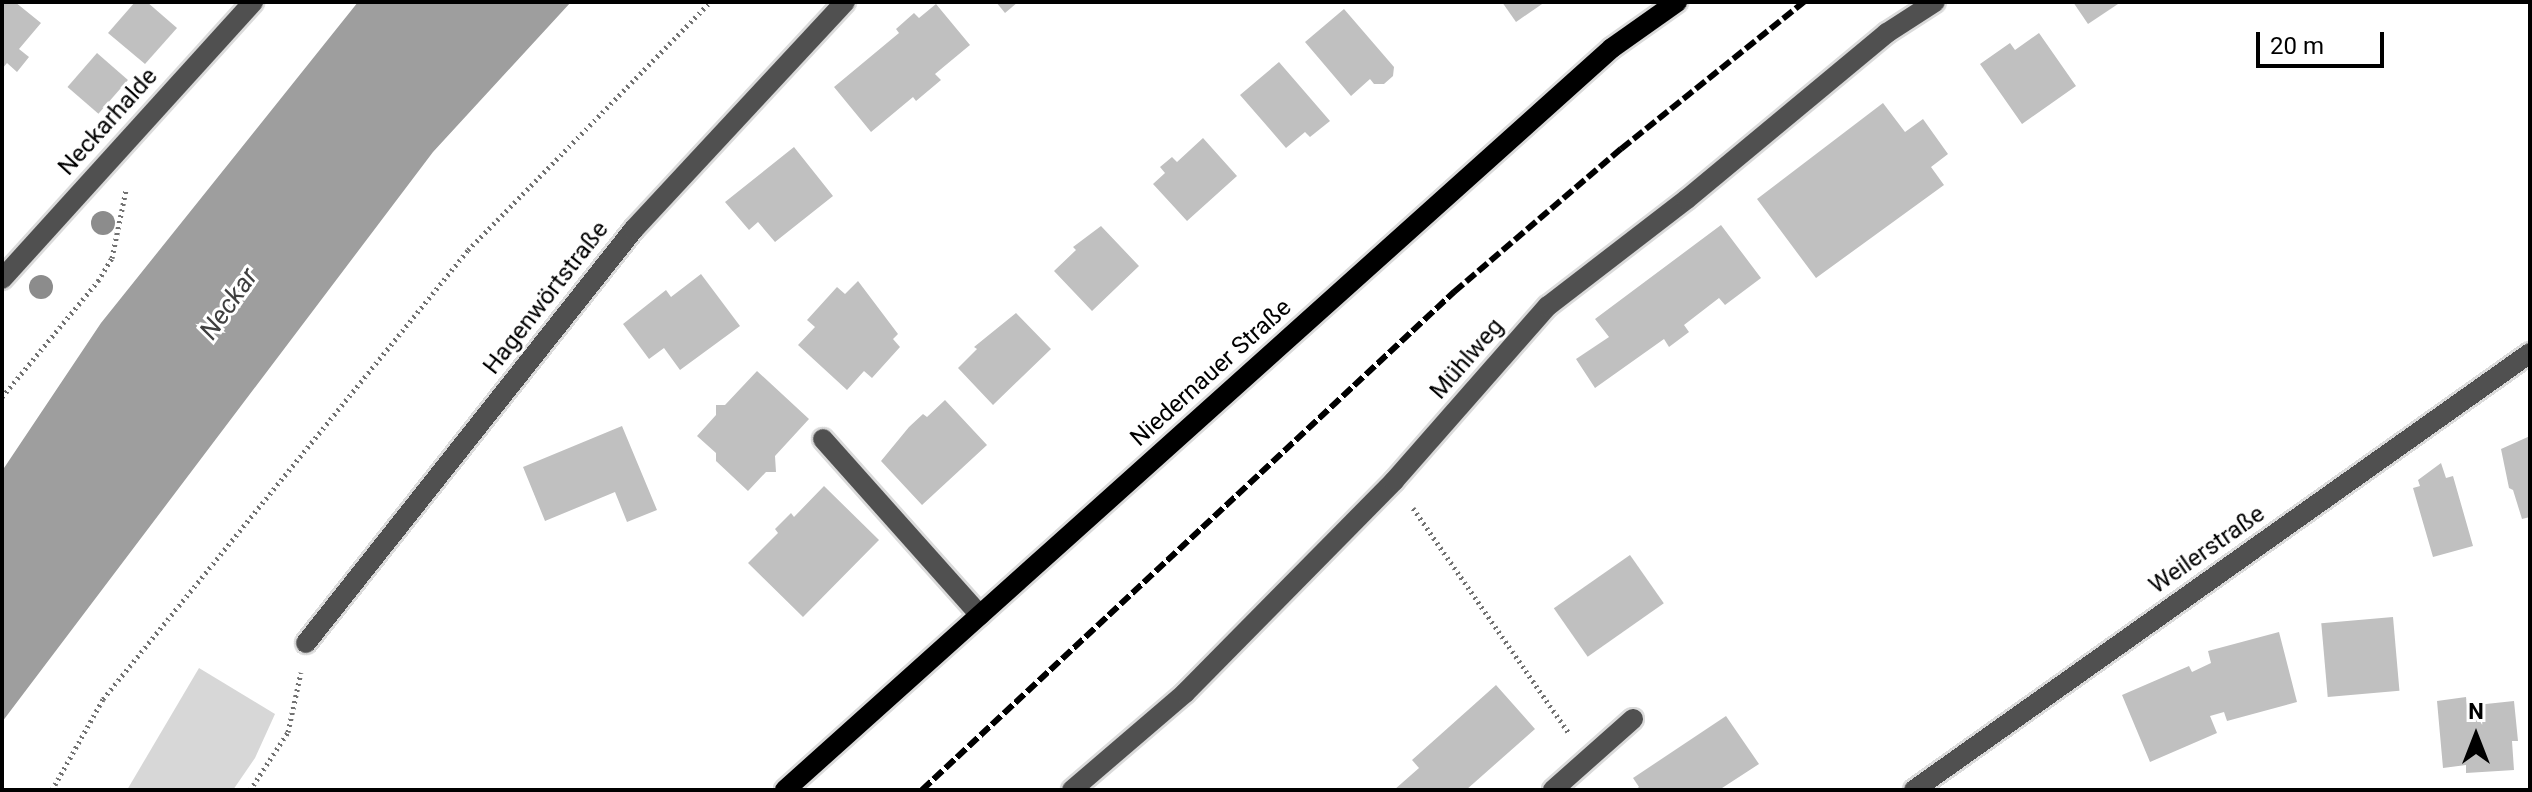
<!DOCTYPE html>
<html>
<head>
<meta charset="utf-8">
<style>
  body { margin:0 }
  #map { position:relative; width:2532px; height:792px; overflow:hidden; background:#fff; font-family:Roboto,sans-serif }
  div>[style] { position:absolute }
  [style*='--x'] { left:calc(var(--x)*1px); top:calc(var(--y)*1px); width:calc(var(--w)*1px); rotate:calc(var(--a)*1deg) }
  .green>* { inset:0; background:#d7d7d7 }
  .water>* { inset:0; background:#9e9e9e }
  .building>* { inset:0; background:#c0c0c0; transform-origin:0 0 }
  .path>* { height:5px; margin-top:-2.5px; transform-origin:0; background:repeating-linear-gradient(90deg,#727272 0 2px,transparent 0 6px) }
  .roads { filter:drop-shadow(2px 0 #dbdbdb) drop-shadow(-2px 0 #dbdbdb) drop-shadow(0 2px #dbdbdb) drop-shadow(0 -2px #dbdbdb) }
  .minor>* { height:20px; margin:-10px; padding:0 10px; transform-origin:10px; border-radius:10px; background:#505050 }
  .major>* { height:20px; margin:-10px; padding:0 10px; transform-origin:10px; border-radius:10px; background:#000 }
  .rail>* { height:6px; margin-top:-3px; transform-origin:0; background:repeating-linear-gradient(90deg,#000 0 12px,transparent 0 16px) }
  .trees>* { width:24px; height:24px; margin:-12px; border-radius:50%; background:#8c8c8c }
  span { translate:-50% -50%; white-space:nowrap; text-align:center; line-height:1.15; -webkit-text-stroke:6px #fff; paint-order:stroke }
  .street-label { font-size:24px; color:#000 }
  .water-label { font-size:26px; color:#3f3f3f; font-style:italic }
  .frame { position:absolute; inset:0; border:4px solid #000; pointer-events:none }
  .north { position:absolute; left:2436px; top:696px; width:80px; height:80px; -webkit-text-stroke:6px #fff; paint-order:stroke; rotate:0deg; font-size:22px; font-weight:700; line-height:32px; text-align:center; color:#000 }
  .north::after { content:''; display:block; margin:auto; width:28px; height:36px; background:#000; clip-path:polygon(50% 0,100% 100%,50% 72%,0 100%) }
  .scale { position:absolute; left:2256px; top:32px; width:128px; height:36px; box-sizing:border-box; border:4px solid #000; border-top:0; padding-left:10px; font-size:24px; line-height:28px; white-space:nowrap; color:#000; -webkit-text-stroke:6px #fff; paint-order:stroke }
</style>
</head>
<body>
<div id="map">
  <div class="green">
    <i style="clip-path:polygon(199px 668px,275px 714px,255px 758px,233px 790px,127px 790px)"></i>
  </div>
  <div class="water">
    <i style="clip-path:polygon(358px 2px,571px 2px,433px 152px,2px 722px,2px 471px,101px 323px)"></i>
  </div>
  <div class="building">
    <i style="clip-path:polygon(2px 2px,15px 2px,41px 23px,19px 49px,29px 57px,17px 72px,7px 63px,2px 69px)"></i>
    <i style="clip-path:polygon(135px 2px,147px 2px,177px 28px,145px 64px,108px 33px)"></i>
    <i style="clip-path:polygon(996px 2px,1018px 2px,1005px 13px)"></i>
    <i style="clip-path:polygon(1502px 2px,1545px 2px,1516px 22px)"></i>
    <i style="clip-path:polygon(2073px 2px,2121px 2px,2088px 24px)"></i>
    <i style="clip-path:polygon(936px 4px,970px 45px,935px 74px,941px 80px,916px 101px,913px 97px,871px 132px,834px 87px,899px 33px,896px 29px,914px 13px,919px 18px)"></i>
    <i style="clip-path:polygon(1344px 9px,1394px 67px,1393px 76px,1384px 84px,1374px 84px,1370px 79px,1351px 96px,1305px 42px)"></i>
    <i style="clip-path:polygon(2039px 33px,2076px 86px,2022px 124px,1980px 64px,2010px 43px,2015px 50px)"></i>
    <i style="left:97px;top:53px;width:41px;height:45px;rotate:41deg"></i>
    <i style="clip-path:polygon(1279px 62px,1330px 121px,1310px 137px,1305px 132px,1286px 148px,1240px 95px)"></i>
    <i style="clip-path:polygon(1883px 103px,1905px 132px,1923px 119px,1948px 154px,1931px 167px,1944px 185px,1816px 278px,1757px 199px)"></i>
    <i style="clip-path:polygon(1203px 138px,1237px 176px,1187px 221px,1153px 184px,1165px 173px,1160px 167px,1172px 157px,1177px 162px)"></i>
    <i style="clip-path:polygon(794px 147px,833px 196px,775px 242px,758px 222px,749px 230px,725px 202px)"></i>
    <i style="clip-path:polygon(1721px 225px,1761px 278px,1725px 305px,1719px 298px,1684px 325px,1689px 332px,1669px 347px,1664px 339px,1595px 388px,1576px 359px,1609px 337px,1595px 319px)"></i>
    <i style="clip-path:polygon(1101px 226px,1139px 266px,1092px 311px,1054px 271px,1076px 250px,1073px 247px)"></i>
    <i style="clip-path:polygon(701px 274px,740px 326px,680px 370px,664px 348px,649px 359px,623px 324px,666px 290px,671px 297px)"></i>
    <i style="clip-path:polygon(858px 281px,898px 334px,893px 339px,900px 347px,872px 378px,864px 371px,847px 390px,798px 345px,815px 327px,807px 320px,837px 287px,845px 294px)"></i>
    <i style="clip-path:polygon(1016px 313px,1051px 349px,993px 405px,958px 368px,977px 349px,974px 347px)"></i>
    <i style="clip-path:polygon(757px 371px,809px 419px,775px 456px,776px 472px,766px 472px,748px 491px,716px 461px,716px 453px,697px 436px,716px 415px,716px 405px,725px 405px)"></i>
    <i style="clip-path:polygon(945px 400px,987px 445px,922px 505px,881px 461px,909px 427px,923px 414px,927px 417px)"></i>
    <i style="clip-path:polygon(622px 426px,657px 510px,627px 522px,615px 492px,545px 521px,523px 467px)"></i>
    <i style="clip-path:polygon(2530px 436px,2530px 517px,2522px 519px,2513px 490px,2509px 488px,2501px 449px)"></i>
    <i style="clip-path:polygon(2441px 463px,2446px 478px,2453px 476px,2473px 546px,2433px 557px,2413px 488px,2420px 486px,2418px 480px)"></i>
    <i style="clip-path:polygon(824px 486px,879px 540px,803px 617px,748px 563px,778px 533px,775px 529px,791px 513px,794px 517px)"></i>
    <i style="left:1630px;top:555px;width:59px;height:93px;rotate:55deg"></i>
    <i style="left:2393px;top:617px;width:74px;height:72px;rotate:85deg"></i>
    <i style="clip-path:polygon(2279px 632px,2297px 702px,2227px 721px,2224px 712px,2210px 716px,2217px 733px,2150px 762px,2122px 695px,2189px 666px,2192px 672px,2211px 663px,2208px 651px)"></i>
    <i style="clip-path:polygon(1496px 685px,1535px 729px,1466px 790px,1394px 790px,1419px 768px,1412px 760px)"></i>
    <i style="clip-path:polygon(2466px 697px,2467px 706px,2514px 701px,2518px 741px,2512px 741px,2514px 770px,2466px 773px,2466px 765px,2443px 768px,2437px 701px)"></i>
    <i style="clip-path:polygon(1726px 716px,1759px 764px,1719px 790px,1635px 790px,1639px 787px,1633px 778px)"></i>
  </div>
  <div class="path">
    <i style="--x:2;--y:397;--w:151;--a:-50.4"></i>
    <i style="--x:98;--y:281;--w:27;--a:-59"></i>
    <i style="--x:112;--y:258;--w:69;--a:-78.4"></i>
    <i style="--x:1413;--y:508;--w:274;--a:55.3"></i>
    <i style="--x:52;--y:790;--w:104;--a:-60.7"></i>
    <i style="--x:103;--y:699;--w:579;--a:-50.89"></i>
    <i style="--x:468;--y:250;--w:347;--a:-45.7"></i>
    <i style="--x:250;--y:790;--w:69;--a:-56.8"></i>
    <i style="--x:288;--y:732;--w:61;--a:-77.8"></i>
  </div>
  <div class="roads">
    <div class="minor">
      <i style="--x:2;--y:279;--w:374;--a:-47.8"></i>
      <i style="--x:823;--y:439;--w:236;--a:48.3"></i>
      <i style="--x:306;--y:643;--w:528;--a:-51.61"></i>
      <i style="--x:634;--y:229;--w:310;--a:-47.1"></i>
      <i style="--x:1072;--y:790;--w:149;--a:-40.6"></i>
      <i style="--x:1185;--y:693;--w:298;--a:-45.4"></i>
      <i style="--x:1394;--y:481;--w:233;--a:-48.7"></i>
      <i style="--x:1548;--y:306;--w:175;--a:-37.6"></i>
      <i style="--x:1687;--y:199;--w:260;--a:-39.7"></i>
      <i style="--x:1887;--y:33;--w:57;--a:-32.9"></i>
      <i style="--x:1553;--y:790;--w:107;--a:-41.6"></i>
      <i style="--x:1914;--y:790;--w:755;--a:-35.35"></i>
    </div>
    <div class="major">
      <i style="--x:785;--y:790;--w:1111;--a:-41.9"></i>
      <i style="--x:1612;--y:48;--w:80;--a:-35.3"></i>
    </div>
  </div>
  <div class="rail">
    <i style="--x:922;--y:790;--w:729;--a:-43.11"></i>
    <i style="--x:1454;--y:292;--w:220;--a:-40.6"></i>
    <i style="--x:1621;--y:149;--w:235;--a:-38.8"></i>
  </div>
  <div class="trees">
    <i style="left:103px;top:223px"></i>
    <i style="left:41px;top:287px"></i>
  </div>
  <div class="street-label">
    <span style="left:108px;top:122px;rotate:-48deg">Neckarhalde</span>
    <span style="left:546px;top:298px;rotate:-52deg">Hagenwörtstraße</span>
    <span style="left:1467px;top:359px;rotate:-49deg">Mühlweg</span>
    <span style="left:1211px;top:373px;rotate:-42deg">Niedernauer Straße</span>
    <span style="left:2207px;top:550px;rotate:-35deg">Weilerstraße</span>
  </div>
  <div class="water-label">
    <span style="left:229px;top:304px;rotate:-55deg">Neckar</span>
  </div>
  <div class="frame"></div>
  <div class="north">N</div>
  <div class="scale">20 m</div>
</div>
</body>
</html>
